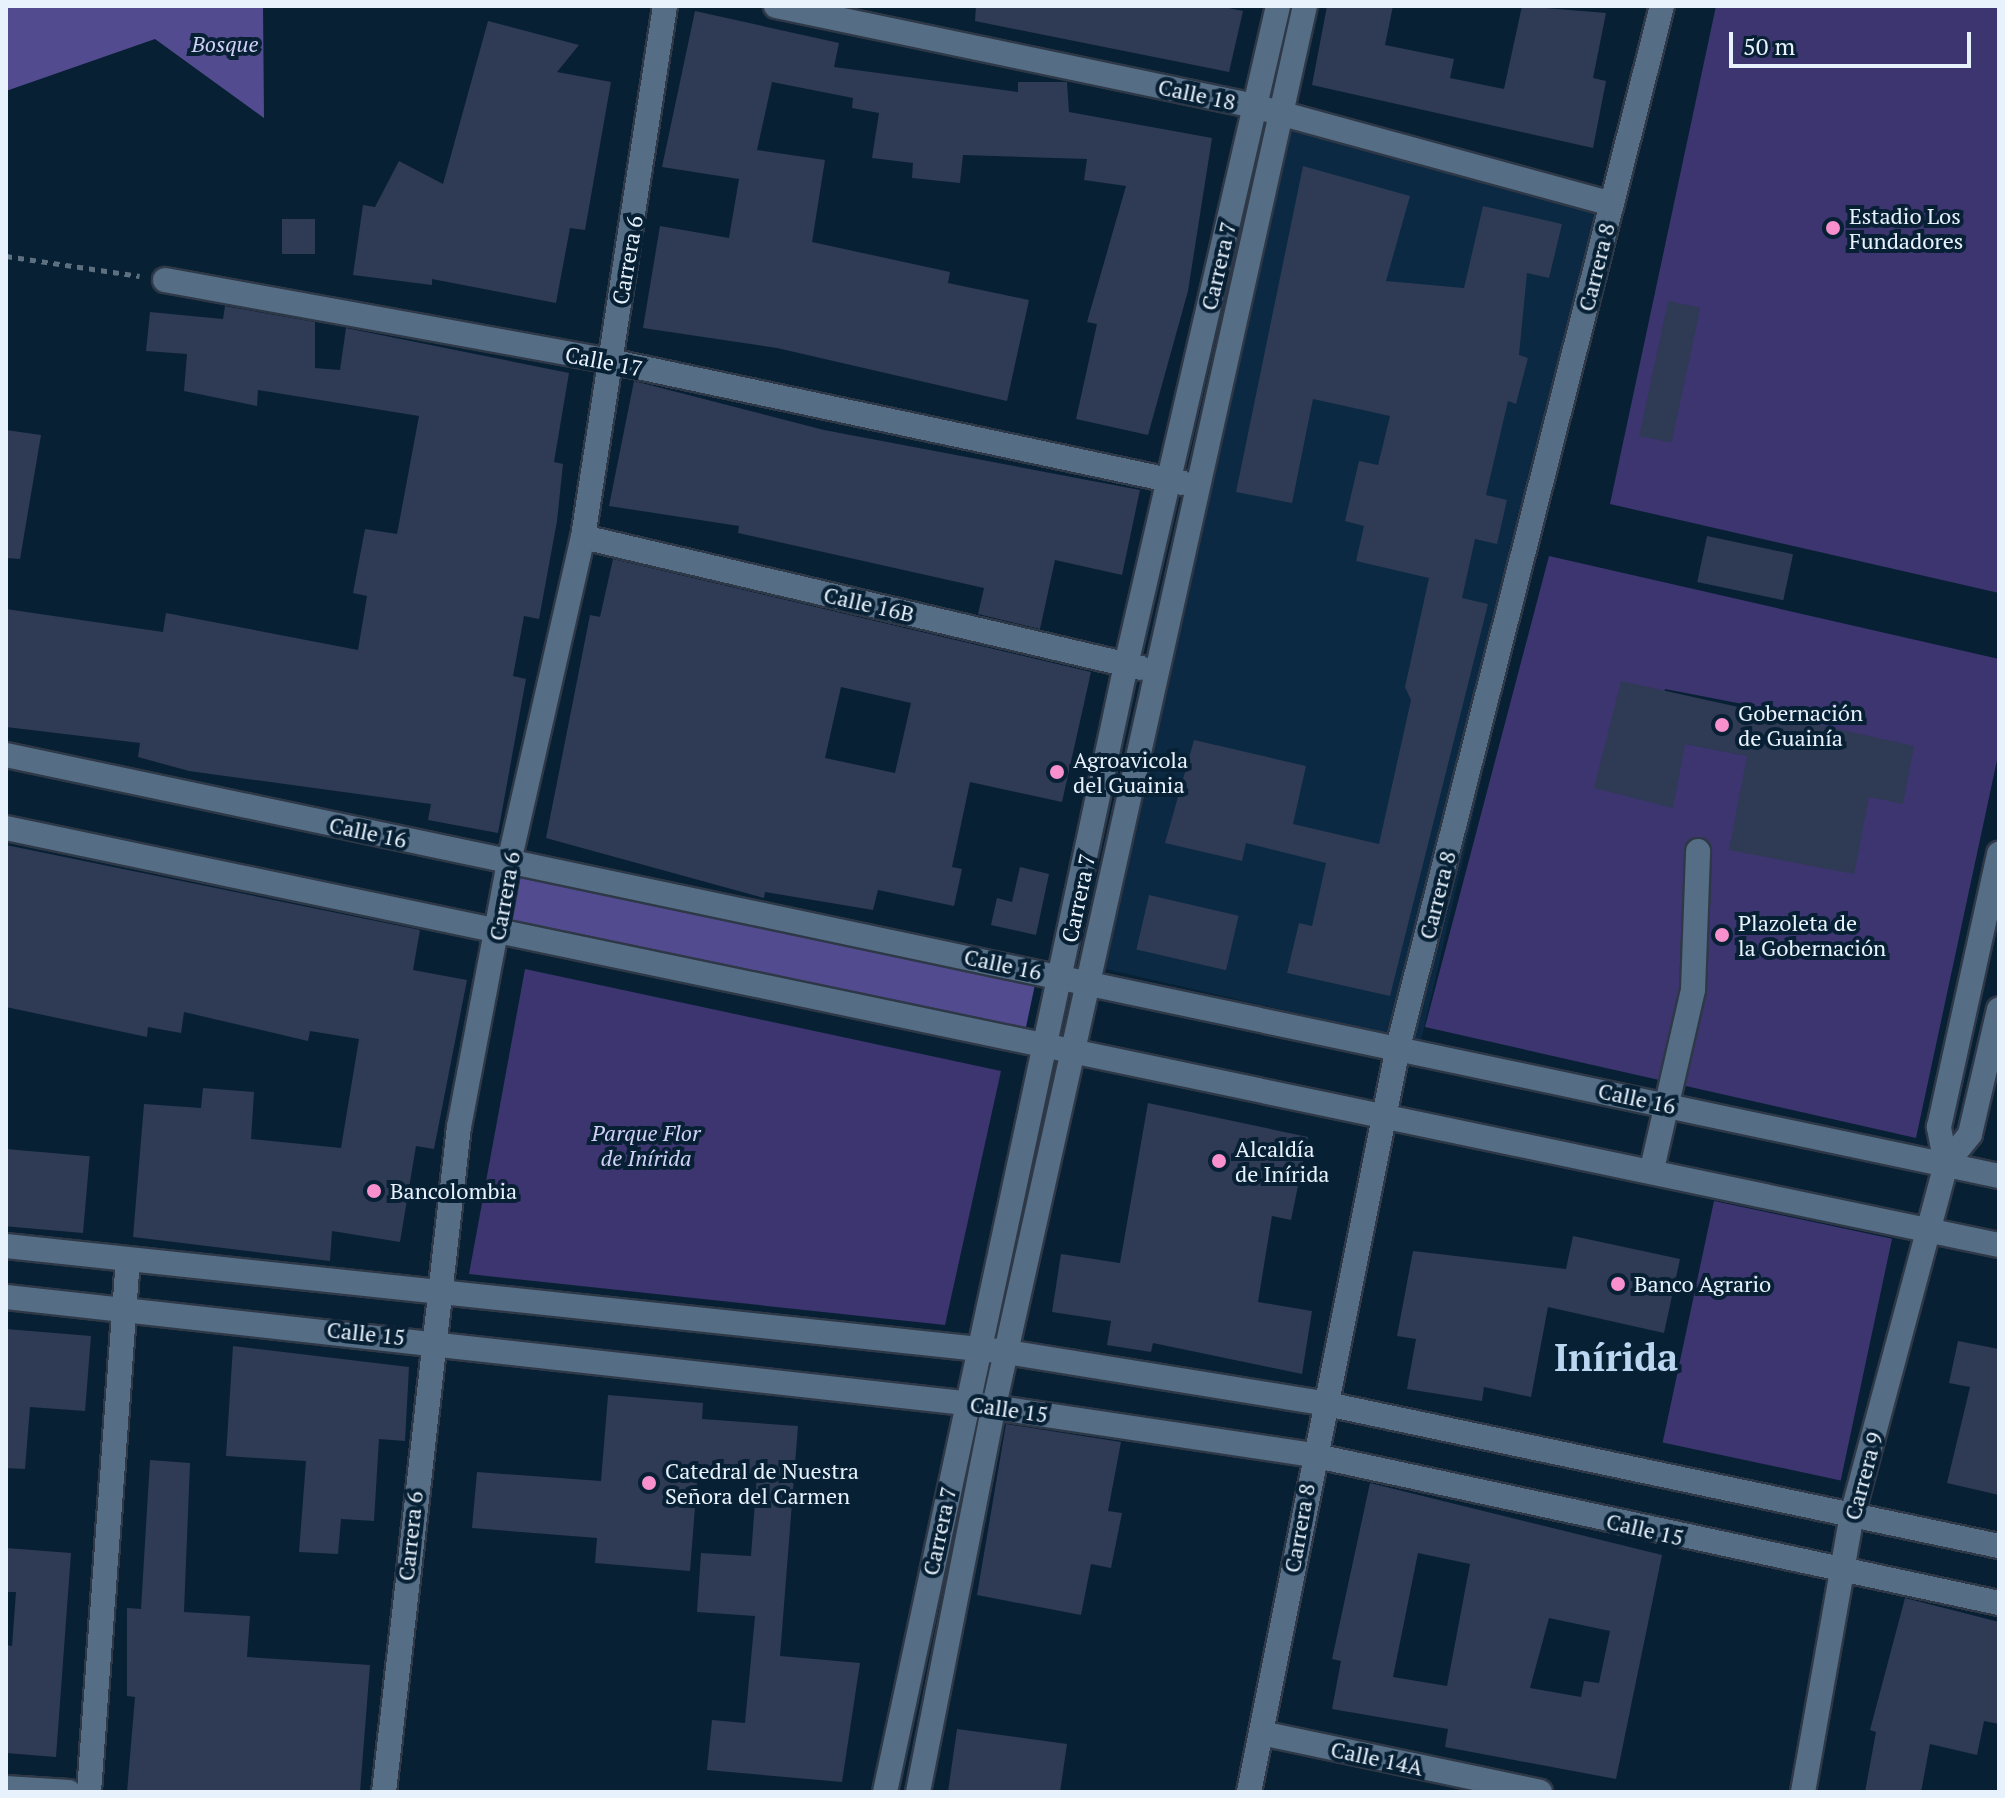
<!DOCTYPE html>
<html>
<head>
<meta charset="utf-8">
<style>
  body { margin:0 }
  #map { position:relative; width:2005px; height:1798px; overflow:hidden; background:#082034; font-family:"PT Serif",serif }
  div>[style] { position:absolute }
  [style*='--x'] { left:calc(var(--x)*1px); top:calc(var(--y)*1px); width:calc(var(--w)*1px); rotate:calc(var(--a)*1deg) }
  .built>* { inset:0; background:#0b2942; transform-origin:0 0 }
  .green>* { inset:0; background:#3c356f; transform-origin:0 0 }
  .forest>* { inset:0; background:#524b8f; transform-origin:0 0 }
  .building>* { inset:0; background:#2f3a54; transform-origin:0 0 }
  .path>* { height:5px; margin-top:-2.5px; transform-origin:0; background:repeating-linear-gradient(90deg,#5d7080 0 6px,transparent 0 12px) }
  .roads { filter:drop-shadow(2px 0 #2e3847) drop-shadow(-2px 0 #2e3847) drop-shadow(0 2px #2e3847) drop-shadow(0 -2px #2e3847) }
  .minor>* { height:24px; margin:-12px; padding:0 12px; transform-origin:12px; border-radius:12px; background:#556e86 }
  .dots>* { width:22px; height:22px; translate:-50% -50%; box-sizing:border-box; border:4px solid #082034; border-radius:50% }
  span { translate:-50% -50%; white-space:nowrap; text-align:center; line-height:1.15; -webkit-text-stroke:8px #082034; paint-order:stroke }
  .park-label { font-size:22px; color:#d1d0f9; font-style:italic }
  .street-label { font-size:22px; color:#e7f2fd }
  .poi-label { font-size:22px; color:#e7f2fd }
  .left { translate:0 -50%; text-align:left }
  .town-label { font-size:38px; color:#bad6f1; font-weight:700 }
  .frame { position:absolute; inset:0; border:8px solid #e7f2fd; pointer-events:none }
  .scale { position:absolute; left:1729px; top:32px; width:242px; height:36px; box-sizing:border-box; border:4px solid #e7f2fd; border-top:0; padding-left:10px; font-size:24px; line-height:28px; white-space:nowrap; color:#e7f2fd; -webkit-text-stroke:6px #082034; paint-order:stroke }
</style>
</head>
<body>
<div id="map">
  <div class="built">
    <i style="left:1286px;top:123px;width:338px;height:865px;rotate:13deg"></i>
  </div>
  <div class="green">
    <i style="clip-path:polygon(1716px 6px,1999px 6px,1999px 593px,1610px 504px)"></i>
    <i style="clip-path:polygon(evenodd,1549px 556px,1999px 659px,1999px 751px,1916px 1138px,1425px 1027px,1549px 556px,1665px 689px,1789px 713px,1780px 762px,1656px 738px,1665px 689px)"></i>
    <i style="clip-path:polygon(525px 969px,1001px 1071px,945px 1325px,469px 1274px)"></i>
    <i style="left:1714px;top:1201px;width:182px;height:247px;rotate:12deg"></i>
  </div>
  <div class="forest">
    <i style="clip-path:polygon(6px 6px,263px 6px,264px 118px,155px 39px,6px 91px)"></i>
    <i style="left:512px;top:867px;width:536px;height:59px;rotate:12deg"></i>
  </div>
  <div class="building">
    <i style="clip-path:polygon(976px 6px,1219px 6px,1243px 11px,1229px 72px,975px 21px)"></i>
    <i style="clip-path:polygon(1327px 6px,1393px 6px,1385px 45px,1454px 59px,1450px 78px,1504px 89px,1522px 6px,1606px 13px,1593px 78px,1606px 81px,1593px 148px,1312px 85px)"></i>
    <i style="clip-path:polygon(695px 11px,839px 43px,834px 67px,1018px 92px,1018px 82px,1067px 82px,1069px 112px,1212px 138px,1188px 291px,1148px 435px,1076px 419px,1097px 324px,1087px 322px,1126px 186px,1084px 180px,1087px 159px,963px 155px,960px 183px,912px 178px,913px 163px,872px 158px,879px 113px,852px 108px,853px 98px,772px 82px,757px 150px,825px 160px,812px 242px,950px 272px,948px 283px,1029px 300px,1007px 401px,777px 348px,643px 328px,660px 226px,729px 238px,739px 179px,662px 167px)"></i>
    <i style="clip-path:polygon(488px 21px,579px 45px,557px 72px,611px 82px,585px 230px,570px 228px,556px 303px,432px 279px,432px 285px,353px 275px,363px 205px,375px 207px,399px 161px,443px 184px)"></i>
    <i style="clip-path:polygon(1303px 166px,1410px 196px,1386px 281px,1464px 288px,1483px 206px,1562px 224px,1549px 278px,1527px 273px,1519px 355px,1528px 358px,1516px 404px,1508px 401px,1486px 495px,1507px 500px,1497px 544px,1475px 539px,1462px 598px,1488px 604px,1390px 996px,1287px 973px,1299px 923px,1312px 926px,1326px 863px,1246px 843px,1242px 861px,1165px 843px,1194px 740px,1306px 766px,1293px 824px,1379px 844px,1411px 700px,1405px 687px,1429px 578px,1356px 561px,1364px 526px,1345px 521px,1359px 461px,1378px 465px,1390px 416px,1313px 399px,1292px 503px,1236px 492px)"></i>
    <i style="left:282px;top:219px;width:33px;height:35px"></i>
    <i style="left:1668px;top:301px;width:33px;height:138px;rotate:12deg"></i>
    <i style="clip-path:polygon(225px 306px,315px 322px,315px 368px,340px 370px,346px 328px,569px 373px,554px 462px,563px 464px,557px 521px,539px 619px,524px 616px,513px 676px,526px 679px,498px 833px,428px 820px,431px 804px,189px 771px,138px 757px,140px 743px,6px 727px,6px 609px,163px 632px,166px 613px,358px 650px,367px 596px,353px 593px,365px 529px,397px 534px,419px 416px,258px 390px,257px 406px,184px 391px,187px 354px,146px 351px,150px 312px,223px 319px)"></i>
    <i style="clip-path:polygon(634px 381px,824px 430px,1140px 490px,1122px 575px,1055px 560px,1040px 629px,978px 614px,984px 588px,738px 533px,739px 526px,609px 506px)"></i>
    <i style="clip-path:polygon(6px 430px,41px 435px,20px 559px,6px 558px)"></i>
    <i style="left:1707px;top:536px;width:88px;height:47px;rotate:12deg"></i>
    <i style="clip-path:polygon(evenodd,613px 559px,1091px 672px,1062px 802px,970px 782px,952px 867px,962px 869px,954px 906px,878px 890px,873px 910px,765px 892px,764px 898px,546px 838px,590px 615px,600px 617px,613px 559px,841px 687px,911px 703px,895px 773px,825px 758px,841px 687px)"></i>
    <i style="clip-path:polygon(1621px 681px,1914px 746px,1903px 804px,1869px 797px,1854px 874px,1729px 850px,1747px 756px,1685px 744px,1673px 808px,1594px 788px)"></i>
    <i style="clip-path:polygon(6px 845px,420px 930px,413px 970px,467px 980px,434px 1149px,416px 1146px,400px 1242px,332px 1231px,330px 1261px,133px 1237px,144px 1104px,201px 1108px,203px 1088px,254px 1092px,251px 1139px,341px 1148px,359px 1039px,310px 1031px,308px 1041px,184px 1012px,181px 1033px,148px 1027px,147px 1037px,6px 1007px)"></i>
    <i style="clip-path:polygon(1020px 867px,1049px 874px,1036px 935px,991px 925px,997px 898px,1012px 902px)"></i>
    <i style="left:1149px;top:895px;width:92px;height:56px;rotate:13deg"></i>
    <i style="clip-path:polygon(1148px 1103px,1308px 1137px,1291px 1220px,1272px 1216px,1258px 1302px,1312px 1311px,1302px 1374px,1153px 1343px,1151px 1352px,1107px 1345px,1111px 1321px,1052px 1312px,1061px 1254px,1120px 1263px)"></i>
    <i style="left:6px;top:1149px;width:84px;height:77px;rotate:5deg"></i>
    <i style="clip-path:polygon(1573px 1236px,1680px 1259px,1664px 1333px,1548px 1307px,1531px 1397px,1484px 1387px,1482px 1401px,1407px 1389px,1416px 1339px,1397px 1336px,1413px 1251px,1566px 1269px)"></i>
    <i style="clip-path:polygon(6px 1329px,91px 1336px,85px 1411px,30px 1407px,25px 1469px,6px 1468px)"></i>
    <i style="clip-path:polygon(1958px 1341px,1999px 1349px,1999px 1495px,1947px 1483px,1970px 1387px,1949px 1383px)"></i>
    <i style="clip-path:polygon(233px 1346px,409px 1367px,405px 1441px,379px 1439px,374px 1521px,341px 1519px,338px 1554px,299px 1552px,306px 1461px,226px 1456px)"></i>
    <i style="clip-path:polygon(608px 1395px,703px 1403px,702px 1419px,798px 1426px,780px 1656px,860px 1663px,842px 1782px,707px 1770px,712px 1720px,745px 1723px,755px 1616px,697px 1612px,701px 1553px,751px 1556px,757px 1474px,698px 1469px,690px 1571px,595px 1563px,597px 1538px,472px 1528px,477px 1472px,601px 1481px)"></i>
    <i style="clip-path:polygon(1006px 1424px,1121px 1442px,1108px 1511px,1122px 1513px,1111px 1568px,1091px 1564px,1081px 1615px,977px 1595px)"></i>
    <i style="clip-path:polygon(150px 1460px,190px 1463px,184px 1612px,250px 1616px,247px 1657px,370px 1665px,360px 1792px,127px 1792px,135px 1697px,127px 1696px,127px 1608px,141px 1609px)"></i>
    <i style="clip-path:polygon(evenodd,1370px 1483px,1662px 1555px,1616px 1779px,1445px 1747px,1448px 1729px,1332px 1709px,1341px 1661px,1332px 1659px,1370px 1483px,1418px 1553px,1470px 1564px,1447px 1686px,1393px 1677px,1418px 1553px,1370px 1483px,1549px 1618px,1610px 1631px,1599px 1683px,1584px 1681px,1581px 1697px,1530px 1688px,1549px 1618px)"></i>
    <i style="clip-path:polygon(6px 1548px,71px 1553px,56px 1757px,6px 1753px,6px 1645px,12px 1646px,16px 1592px,6px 1592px)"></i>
    <i style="clip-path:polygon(1905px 1598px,1999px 1622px,1999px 1724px,1984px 1721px,1977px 1755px,1930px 1744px,1921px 1792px,1865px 1792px,1876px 1732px,1870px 1730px)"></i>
    <i style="clip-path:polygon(957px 1729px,1067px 1744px,1060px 1792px,948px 1792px)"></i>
  </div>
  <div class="path">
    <i style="--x:6;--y:256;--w:135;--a:8.5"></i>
  </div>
  <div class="roads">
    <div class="minor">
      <i style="--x:776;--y:6;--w:488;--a:11.8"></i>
      <i style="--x:1254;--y:106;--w:371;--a:15.3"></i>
      <i style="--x:165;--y:280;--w:452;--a:10.3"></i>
      <i style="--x:610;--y:361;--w:586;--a:12.02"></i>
      <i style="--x:583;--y:537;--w:573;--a:13.21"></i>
      <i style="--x:6;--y:755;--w:2037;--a:11.93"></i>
      <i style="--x:6;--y:828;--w:2036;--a:11.82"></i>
      <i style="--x:1946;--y:1164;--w:38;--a:-101"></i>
      <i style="--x:1939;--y:1127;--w:280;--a:-77.6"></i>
      <i style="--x:1652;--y:1169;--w:184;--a:-77.1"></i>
      <i style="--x:1693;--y:990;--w:139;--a:-87.9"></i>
      <i style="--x:6;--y:1246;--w:1007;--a:6.04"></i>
      <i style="--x:1007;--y:1352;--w:319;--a:9.2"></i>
      <i style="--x:1322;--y:1403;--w:692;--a:11.93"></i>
      <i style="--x:6;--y:1297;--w:965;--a:6.31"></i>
      <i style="--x:965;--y:1403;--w:351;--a:8.5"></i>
      <i style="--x:1312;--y:1455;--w:703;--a:12.16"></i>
      <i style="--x:1261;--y:1733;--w:285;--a:11.9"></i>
      <i style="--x:6;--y:1788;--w:63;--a:3.6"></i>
      <i style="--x:89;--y:1792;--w:534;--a:-85.82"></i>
      <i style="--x:384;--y:1792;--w:669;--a:-83.57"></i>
      <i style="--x:459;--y:1127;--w:270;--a:-79.3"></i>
      <i style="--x:509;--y:862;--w:333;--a:-77.2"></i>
      <i style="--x:583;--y:537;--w:537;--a:-81.22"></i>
      <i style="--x:885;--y:1792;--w:1152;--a:-77.93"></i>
      <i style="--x:1126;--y:665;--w:676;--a:-77.01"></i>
      <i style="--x:918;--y:1792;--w:393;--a:-78.9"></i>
      <i style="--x:994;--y:1406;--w:1434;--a:-77.48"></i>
      <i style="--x:1249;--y:1792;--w:760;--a:-78.69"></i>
      <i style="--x:1398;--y:1047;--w:1074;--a:-75.77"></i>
      <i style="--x:1803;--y:1792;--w:281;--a:-80"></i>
      <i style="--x:1852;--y:1515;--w:363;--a:-75"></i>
      <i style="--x:1946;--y:1164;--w:38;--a:-51"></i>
      <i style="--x:1970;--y:1134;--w:128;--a:-76.9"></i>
    </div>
  </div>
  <div class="dots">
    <i style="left:1833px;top:228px;background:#f790cd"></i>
    <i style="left:1722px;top:725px;background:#f790cd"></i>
    <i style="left:1057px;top:772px;background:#f790cd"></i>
    <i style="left:1722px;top:935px;background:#f790cd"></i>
    <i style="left:1219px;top:1161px;background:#f790cd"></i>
    <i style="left:374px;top:1191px;background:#f790cd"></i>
    <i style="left:1618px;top:1284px;background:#f790cd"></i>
    <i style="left:649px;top:1483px;background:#f790cd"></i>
  </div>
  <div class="park-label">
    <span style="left:225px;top:44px">Bosque</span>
    <span style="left:646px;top:1145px">Parque Flor<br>de Inírida</span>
  </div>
  <div class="street-label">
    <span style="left:1197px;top:94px;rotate:12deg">Calle 18</span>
    <span style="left:627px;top:260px;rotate:-80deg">Carrera 6</span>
    <span style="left:1218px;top:266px;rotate:-77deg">Carrera 7</span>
    <span style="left:1596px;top:267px;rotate:-76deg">Carrera 8</span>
    <span style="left:604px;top:361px;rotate:11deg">Calle 17</span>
    <span style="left:869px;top:604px;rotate:13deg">Calle 16B</span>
    <span style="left:368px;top:832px;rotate:12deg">Calle 16</span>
    <span style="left:1437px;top:895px;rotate:-76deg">Carrera 8</span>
    <span style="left:504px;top:896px;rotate:-80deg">Carrera 6</span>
    <span style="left:1078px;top:898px;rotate:-78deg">Carrera 7</span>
    <span style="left:1003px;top:964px;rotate:12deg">Calle 16</span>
    <span style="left:1637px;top:1098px;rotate:12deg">Calle 16</span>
    <span style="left:366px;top:1333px;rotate:6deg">Calle 15</span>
    <span style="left:1009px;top:1409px;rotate:8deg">Calle 15</span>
    <span style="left:1863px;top:1476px;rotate:-75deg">Carrera 9</span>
    <span style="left:1299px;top:1528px;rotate:-80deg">Carrera 8</span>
    <span style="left:1645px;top:1529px;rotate:13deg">Calle 15</span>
    <span style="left:939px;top:1531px;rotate:-78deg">Carrera 7</span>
    <span style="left:410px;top:1536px;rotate:-84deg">Carrera 6</span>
    <span style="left:1377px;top:1758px;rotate:12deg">Calle 14A</span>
  </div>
  <div class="poi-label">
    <span class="left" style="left:1849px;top:228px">Estadio Los<br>Fundadores</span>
    <span class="left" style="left:1738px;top:725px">Gobernación<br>de Guainía</span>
    <span class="left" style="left:1073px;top:772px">Agroavicola<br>del Guainia</span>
    <span class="left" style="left:1738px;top:935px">Plazoleta de<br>la Gobernación</span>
    <span class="left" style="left:1235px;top:1161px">Alcaldía<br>de Inírida</span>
    <span class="left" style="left:390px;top:1191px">Bancolombia</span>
    <span class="left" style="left:1634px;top:1284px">Banco Agrario</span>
    <span class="left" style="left:665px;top:1483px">Catedral de Nuestra<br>Señora del Carmen</span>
  </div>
  <div class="town-label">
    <span style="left:1616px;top:1358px">Inírida</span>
  </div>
  <div class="frame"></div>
  <div class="scale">50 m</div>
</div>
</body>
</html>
